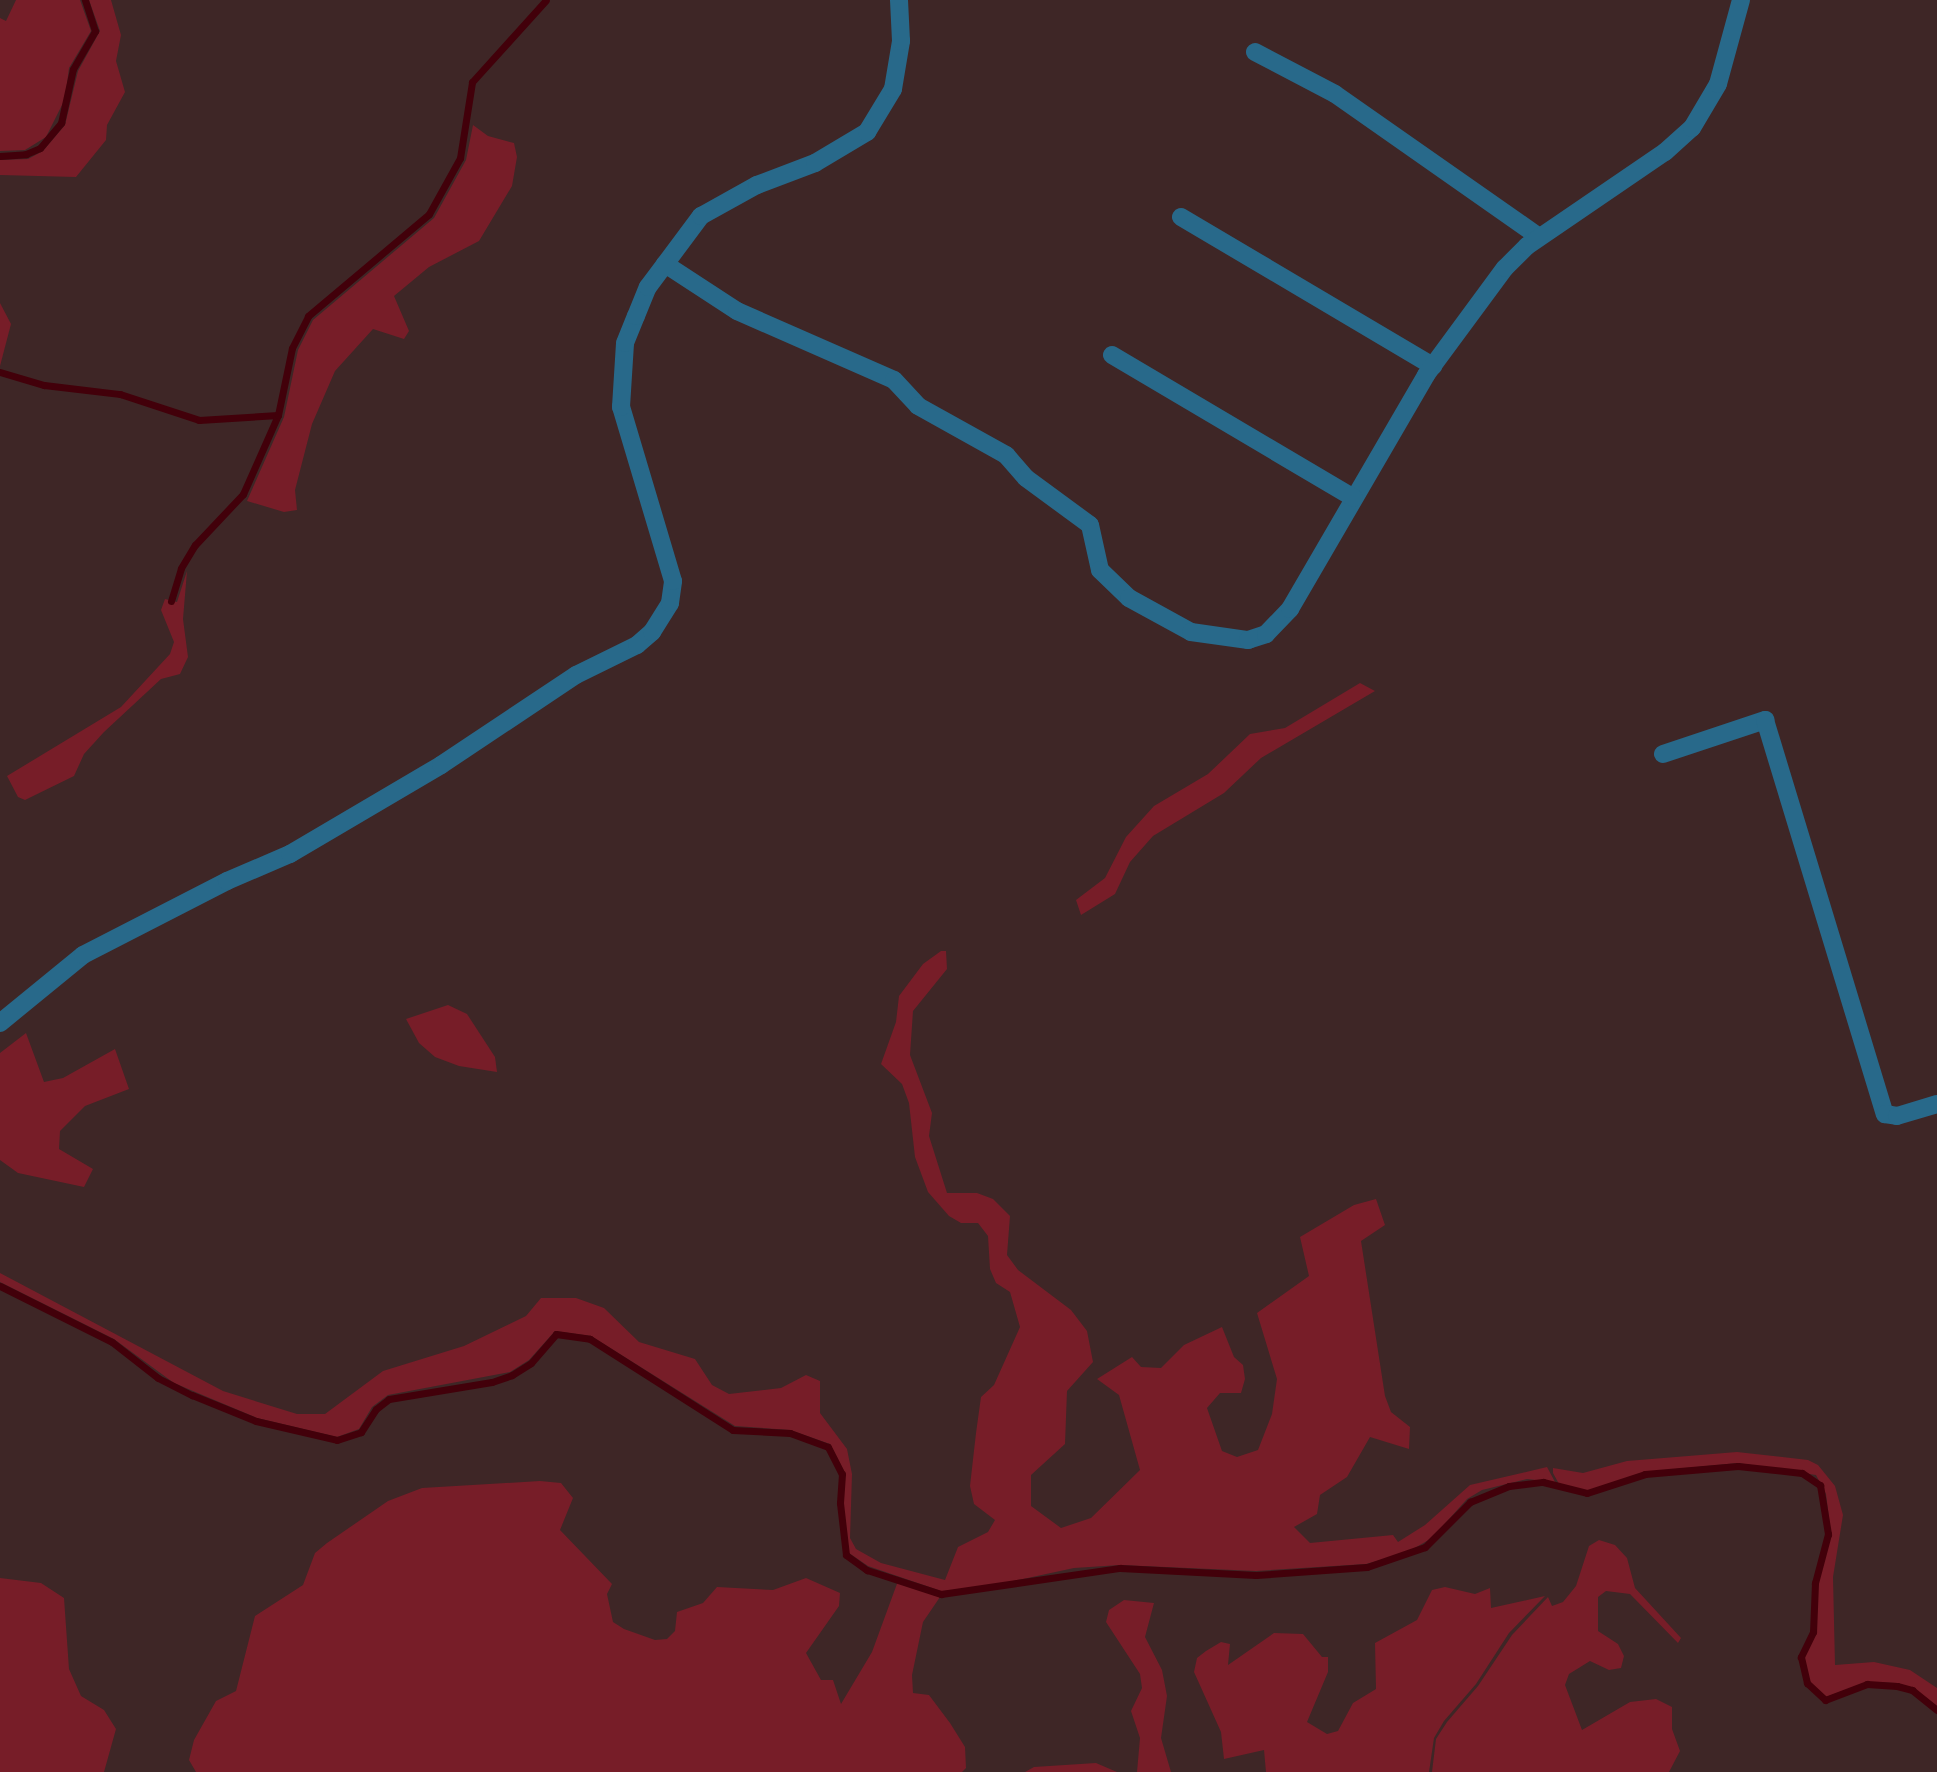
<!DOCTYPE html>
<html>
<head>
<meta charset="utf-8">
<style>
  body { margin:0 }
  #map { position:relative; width:1937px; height:1772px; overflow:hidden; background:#3e2626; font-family:"Noto Serif",serif }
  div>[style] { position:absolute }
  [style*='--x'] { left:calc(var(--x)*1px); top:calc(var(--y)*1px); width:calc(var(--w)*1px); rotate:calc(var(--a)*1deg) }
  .green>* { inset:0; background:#771d28 }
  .stream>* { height:7px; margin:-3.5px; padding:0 3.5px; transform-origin:3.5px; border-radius:3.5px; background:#42000a }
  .street>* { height:18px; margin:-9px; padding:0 9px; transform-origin:9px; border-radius:9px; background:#28698a }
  span { translate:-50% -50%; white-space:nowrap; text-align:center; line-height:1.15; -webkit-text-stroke:7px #3e2626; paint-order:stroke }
</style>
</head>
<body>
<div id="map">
  <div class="green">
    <i style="clip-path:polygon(16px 0,80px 0,91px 31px,69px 68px,65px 99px,46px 137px,25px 150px,0 151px,0 18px,6px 21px)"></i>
    <i style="clip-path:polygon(89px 0,111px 0,121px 35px,116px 61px,125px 92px,107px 125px,106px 140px,76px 177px,0 175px,0 160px,28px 159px,43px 151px,65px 125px,78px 71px,100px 31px)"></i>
    <i style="clip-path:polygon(473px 125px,488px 136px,514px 143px,517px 157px,512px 186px,479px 241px,429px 267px,394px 296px,409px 331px,404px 339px,373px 329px,335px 371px,312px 424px,295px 490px,297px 510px,284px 512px,247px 501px,284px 417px,298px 350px,313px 320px,434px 218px,466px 160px)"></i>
    <i style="clip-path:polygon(0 303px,11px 324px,0 366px)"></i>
    <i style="clip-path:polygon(187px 571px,183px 619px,188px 657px,180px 674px,161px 679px,104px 732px,84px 754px,74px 776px,25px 800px,18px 797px,7px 776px,121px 707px,170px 654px,174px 642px,161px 610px,165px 599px,177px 602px)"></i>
    <i style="clip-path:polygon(1360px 683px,1375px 691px,1261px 758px,1224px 793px,1153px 836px,1130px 862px,1115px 894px,1081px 915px,1076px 900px,1105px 878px,1126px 837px,1154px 806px,1208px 774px,1250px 734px,1285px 728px)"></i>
    <i style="clip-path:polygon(941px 951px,946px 951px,947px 969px,913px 1011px,910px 1055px,932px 1113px,929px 1136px,947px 1193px,977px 1193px,993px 1199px,1010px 1216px,1007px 1255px,1018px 1270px,1071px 1310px,1087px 1331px,1093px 1362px,1067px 1391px,1065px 1444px,1031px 1475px,1031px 1506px,1061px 1528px,1091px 1518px,1140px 1470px,1119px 1395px,1097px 1379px,1132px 1357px,1141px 1367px,1161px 1368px,1184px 1345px,1222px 1327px,1234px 1357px,1243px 1365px,1245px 1379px,1241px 1393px,1220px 1393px,1207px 1408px,1222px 1451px,1237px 1457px,1258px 1450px,1272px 1414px,1277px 1379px,1257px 1313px,1309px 1276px,1300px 1237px,1354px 1205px,1376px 1199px,1385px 1225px,1361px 1241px,1385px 1396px,1391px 1412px,1410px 1427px,1409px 1449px,1370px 1437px,1347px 1477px,1320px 1495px,1317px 1514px,1294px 1527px,1310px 1543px,1393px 1535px,1398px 1542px,1425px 1525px,1470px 1485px,1547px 1467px,1555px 1482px,1527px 1479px,1482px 1490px,1467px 1499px,1432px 1538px,1406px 1553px,1366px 1564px,1256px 1571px,1120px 1565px,1074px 1568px,981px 1588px,941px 1591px,868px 1566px,849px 1553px,843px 1503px,845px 1473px,830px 1444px,790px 1430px,735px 1426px,591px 1336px,555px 1331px,529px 1360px,510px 1372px,388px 1395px,372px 1407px,359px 1429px,337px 1437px,257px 1418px,174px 1383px,114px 1339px,0 1282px,0 1273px,223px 1391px,297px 1414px,325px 1414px,383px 1371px,464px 1346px,526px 1316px,541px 1298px,576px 1298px,604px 1308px,639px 1342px,695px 1359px,712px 1385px,729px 1394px,781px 1388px,806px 1375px,820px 1381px,820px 1413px,847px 1449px,852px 1474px,850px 1538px,856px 1549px,881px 1563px,945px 1580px,958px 1547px,988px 1532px,995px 1520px,974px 1504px,970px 1486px,976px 1433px,981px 1397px,994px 1385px,1020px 1327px,1010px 1292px,996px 1283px,990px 1269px,988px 1236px,978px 1223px,961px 1223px,949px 1216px,928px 1192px,915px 1157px,909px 1103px,902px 1084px,881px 1064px,896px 1022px,899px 996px,923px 964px)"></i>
    <i style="clip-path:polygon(448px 1005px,467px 1014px,495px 1057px,497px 1072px,459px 1066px,435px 1057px,419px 1043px,406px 1019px)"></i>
    <i style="clip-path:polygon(26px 1033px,44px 1082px,63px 1078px,115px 1049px,129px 1089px,85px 1106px,60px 1131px,59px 1149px,93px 1169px,84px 1187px,18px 1173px,0 1160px,0 1053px)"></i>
    <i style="clip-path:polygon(1737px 1452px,1808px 1460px,1818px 1465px,1835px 1486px,1843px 1515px,1833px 1577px,1835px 1665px,1874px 1662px,1910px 1670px,1937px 1688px,1937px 1706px,1913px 1688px,1897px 1683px,1867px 1682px,1826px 1697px,1809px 1682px,1804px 1658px,1816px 1633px,1818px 1583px,1831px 1534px,1826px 1494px,1816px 1475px,1738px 1463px,1644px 1472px,1588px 1491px,1559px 1484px,1553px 1473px,1553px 1468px,1583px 1473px,1627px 1461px)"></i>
    <i style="clip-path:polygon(540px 1481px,561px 1483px,573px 1498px,560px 1530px,612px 1584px,607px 1594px,613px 1622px,624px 1629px,655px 1640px,667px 1639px,675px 1631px,677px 1612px,703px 1603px,717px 1587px,773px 1590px,806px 1578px,840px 1593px,839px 1606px,806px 1653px,821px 1680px,833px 1680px,841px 1704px,872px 1652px,898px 1581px,940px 1597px,923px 1622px,912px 1675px,913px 1693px,929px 1695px,950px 1723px,965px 1747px,966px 1768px,962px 1772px,196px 1772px,189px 1760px,194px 1740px,216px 1701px,236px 1691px,255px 1616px,303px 1585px,315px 1553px,327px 1543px,388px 1501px,422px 1488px)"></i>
    <i style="clip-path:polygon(1599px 1540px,1615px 1545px,1627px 1558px,1635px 1588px,1681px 1638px,1678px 1643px,1630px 1594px,1606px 1591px,1598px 1597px,1598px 1631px,1618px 1644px,1624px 1656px,1621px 1668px,1609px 1670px,1590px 1661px,1569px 1674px,1565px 1685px,1582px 1730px,1630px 1702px,1656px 1699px,1672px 1707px,1672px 1729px,1680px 1751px,1669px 1772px,1432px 1772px,1436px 1739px,1447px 1722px,1478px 1686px,1512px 1635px,1548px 1597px,1552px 1606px,1563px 1602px,1576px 1586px,1589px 1546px)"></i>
    <i style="clip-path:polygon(0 1578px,41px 1583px,64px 1598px,69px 1669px,81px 1696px,104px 1710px,116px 1729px,104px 1772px,0 1772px)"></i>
    <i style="clip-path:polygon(1445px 1587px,1475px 1594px,1490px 1588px,1491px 1608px,1545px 1596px,1509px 1633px,1476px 1684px,1444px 1721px,1434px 1738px,1429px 1772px,1266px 1772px,1264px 1750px,1224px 1759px,1221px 1732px,1194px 1672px,1197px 1658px,1206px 1651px,1221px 1642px,1230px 1644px,1228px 1665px,1274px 1633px,1303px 1634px,1322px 1657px,1328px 1657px,1328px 1672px,1307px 1722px,1327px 1734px,1338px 1731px,1353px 1703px,1376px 1689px,1375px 1643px,1417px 1620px,1432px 1590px)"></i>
    <i style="clip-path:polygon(1124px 1600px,1154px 1603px,1145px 1637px,1162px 1670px,1167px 1696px,1161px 1738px,1171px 1772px,1137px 1772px,1140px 1738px,1131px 1711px,1142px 1688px,1140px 1674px,1106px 1622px,1109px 1610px)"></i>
    <i style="clip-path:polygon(1096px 1763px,1117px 1772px,1025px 1772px,1034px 1767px)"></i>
  </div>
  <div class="stream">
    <i style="--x:0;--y:156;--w:26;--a:-4"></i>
    <i style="--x:26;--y:154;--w:15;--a:-23"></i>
    <i style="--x:40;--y:148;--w:33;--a:-50"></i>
    <i style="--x:61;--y:123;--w:55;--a:-77.5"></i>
    <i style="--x:73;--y:69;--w:44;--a:-59.9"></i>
    <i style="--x:95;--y:31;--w:33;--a:-108"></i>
    <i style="--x:0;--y:372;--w:46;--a:16.5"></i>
    <i style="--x:44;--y:385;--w:77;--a:6.8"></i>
    <i style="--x:120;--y:394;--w:83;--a:18.2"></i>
    <i style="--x:199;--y:420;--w:79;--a:-3.6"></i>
    <i style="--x:171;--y:601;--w:34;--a:-73"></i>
    <i style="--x:181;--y:568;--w:27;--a:-59"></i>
    <i style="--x:195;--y:545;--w:70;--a:-46.7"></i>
    <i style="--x:243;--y:494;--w:86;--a:-66.1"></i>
    <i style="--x:278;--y:415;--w:68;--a:-78.2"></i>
    <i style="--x:292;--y:348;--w:36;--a:-63"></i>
    <i style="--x:308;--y:316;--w:158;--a:-40.1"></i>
    <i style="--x:429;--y:214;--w:64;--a:-61"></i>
    <i style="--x:460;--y:158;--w:77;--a:-81"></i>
    <i style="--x:472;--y:82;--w:110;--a:-47.9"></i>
    <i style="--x:0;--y:1286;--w:125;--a:26.6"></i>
    <i style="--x:112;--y:1342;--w:58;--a:38"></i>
    <i style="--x:158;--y:1378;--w:38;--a:27"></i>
    <i style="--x:192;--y:1395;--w:69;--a:22.1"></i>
    <i style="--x:256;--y:1421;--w:83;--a:13.2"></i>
    <i style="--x:337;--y:1440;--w:25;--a:-18"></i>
    <i style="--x:361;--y:1432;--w:27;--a:-57"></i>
    <i style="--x:376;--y:1409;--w:16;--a:-38"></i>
    <i style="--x:389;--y:1399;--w:104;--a:-9.4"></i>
    <i style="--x:492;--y:1382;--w:21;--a:-19"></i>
    <i style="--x:512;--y:1375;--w:22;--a:-32"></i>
    <i style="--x:531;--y:1363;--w:38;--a:-49"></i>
    <i style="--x:556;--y:1334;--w:34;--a:8"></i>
    <i style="--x:590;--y:1339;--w:169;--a:32.5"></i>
    <i style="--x:733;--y:1430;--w:57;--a:3"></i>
    <i style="--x:790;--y:1433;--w:40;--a:20.2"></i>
    <i style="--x:828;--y:1447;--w:30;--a:63"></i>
    <i style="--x:842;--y:1474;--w:29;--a:94"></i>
    <i style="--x:840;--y:1503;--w:52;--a:83.4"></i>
    <i style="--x:846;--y:1555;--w:26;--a:36"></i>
    <i style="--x:867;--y:1570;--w:78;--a:18"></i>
    <i style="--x:941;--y:1594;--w:181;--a:-8.3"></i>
    <i style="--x:1120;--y:1568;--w:136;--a:2.9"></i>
    <i style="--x:1256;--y:1575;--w:111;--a:-4.1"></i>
    <i style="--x:1367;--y:1567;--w:61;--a:-19"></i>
    <i style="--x:1425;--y:1547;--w:64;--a:-45"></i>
    <i style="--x:1470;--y:1502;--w:42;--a:-22.3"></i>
    <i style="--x:1509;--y:1486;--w:34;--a:-7"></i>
    <i style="--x:1543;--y:1482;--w:45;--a:14"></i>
    <i style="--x:1587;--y:1493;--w:61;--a:-18.1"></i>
    <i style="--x:1645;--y:1474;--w:93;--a:-4.9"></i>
    <i style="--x:1738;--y:1466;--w:64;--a:6.2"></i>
    <i style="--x:1802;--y:1473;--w:22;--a:34"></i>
    <i style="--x:1820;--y:1485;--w:50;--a:80.7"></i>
    <i style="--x:1828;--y:1534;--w:51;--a:104.9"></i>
    <i style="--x:1815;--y:1583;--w:49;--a:92.3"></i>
    <i style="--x:1813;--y:1632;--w:28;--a:116"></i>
    <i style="--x:1801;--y:1657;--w:27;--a:77"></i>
    <i style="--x:1807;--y:1683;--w:25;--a:43"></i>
    <i style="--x:1825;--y:1700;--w:45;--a:-20.9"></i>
    <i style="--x:1867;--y:1684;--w:30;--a:4"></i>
    <i style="--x:1897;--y:1686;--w:16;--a:15"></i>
    <i style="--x:1912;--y:1690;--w:32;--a:39"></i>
  </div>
  <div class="street">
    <i style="--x:1255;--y:52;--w:90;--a:27.7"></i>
    <i style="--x:1335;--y:94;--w:249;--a:35"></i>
    <i style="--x:1181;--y:217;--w:293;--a:30.6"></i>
    <i style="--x:665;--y:264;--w:86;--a:33.1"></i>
    <i style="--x:737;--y:311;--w:171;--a:23.7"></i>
    <i style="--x:894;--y:380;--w:35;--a:47"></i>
    <i style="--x:918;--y:406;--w:101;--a:29.1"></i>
    <i style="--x:1006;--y:455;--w:30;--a:49"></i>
    <i style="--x:1026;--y:478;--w:79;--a:36.3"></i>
    <i style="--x:1090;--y:525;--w:46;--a:77.5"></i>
    <i style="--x:1100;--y:570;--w:40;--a:44"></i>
    <i style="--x:1129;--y:598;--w:71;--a:28.7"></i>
    <i style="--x:1191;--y:632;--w:58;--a:8"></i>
    <i style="--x:1248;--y:640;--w:19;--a:-18"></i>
    <i style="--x:1266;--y:634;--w:35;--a:-46"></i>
    <i style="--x:1290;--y:609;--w:271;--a:-59.8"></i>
    <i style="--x:1426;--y:375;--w:133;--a:-53.6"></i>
    <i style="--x:1505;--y:268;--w:31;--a:-45"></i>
    <i style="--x:1527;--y:246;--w:167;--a:-34.3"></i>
    <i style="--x:1665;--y:152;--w:36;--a:-42"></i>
    <i style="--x:1692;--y:128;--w:51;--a:-59.4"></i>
    <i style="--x:1718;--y:84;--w:87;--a:-74.7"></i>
    <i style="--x:1112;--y:355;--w:281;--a:30.6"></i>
    <i style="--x:1663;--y:754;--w:108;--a:-18.4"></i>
    <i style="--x:1765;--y:720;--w:412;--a:73.1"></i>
    <i style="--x:1885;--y:1114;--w:12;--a:9"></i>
    <i style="--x:1897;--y:1116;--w:42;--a:-16.7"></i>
    <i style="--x:0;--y:1023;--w:107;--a:-39.3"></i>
    <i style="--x:83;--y:955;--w:162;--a:-27.2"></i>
    <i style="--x:227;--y:881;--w:69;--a:-23.2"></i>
    <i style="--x:290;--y:854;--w:175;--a:-30.5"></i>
    <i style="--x:441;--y:765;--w:162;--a:-33.7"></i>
    <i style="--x:576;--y:675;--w:68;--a:-26.2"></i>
    <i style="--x:637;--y:645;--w:20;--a:-41"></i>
    <i style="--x:652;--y:632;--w:34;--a:-58"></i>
    <i style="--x:670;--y:603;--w:22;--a:-82"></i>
    <i style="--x:673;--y:581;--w:182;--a:-106.6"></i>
    <i style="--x:621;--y:407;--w:64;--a:-86.4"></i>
    <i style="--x:625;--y:343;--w:29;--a:-68"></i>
    <i style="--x:636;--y:316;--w:31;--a:-68"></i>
    <i style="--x:648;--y:287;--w:89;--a:-53.3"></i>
    <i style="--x:701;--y:216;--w:64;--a:-29"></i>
    <i style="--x:757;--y:185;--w:62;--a:-20.8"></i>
    <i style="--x:815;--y:163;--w:61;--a:-30.8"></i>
    <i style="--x:867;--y:132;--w:50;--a:-58.8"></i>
    <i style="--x:893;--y:89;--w:49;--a:-80.5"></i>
    <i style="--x:901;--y:41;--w:41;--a:-92.8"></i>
  </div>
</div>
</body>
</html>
